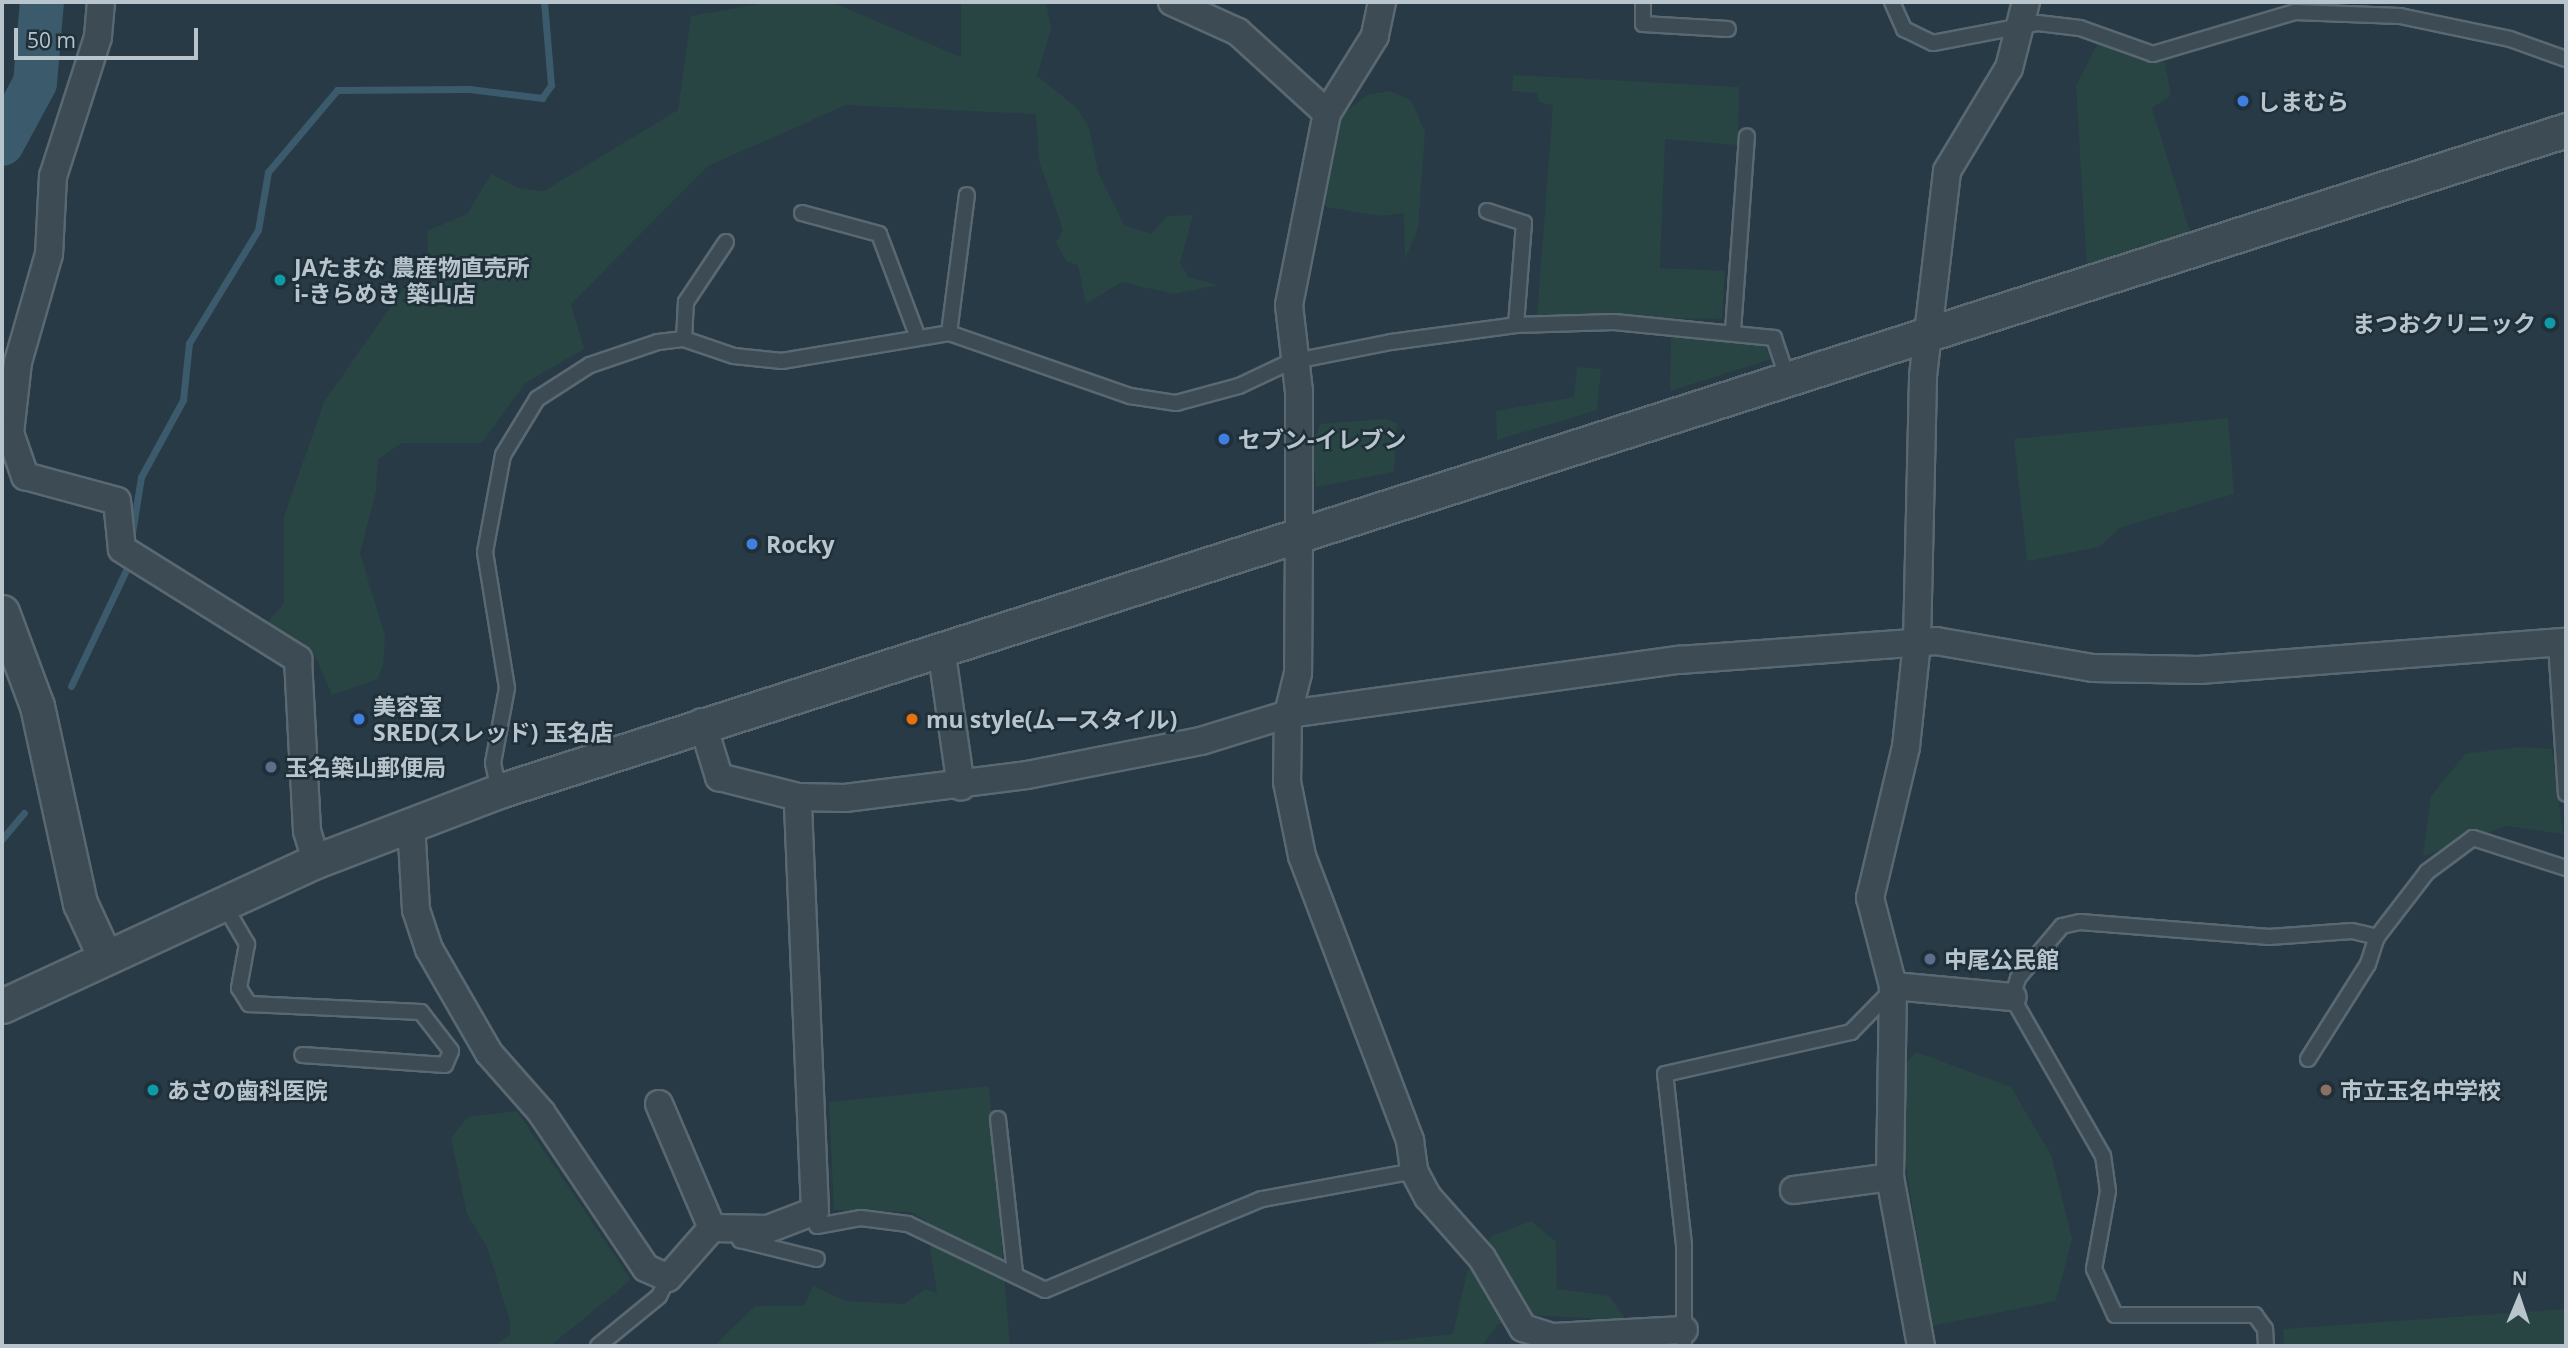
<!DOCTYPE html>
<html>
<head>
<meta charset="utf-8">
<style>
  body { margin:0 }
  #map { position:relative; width:2568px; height:1348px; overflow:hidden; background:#273a45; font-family:"Open Sans","Noto Sans JP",sans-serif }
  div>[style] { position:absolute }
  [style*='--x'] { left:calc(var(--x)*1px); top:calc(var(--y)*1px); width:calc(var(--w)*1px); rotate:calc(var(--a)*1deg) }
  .green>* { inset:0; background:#294543 }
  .stream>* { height:7px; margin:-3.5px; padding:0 3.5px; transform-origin:3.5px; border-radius:3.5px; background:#3b5a6c }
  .river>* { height:44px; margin:-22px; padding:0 22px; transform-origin:22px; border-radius:22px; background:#3b5a6c }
  .roads { filter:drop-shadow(2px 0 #5a6871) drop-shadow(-2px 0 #5a6871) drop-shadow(0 2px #5a6871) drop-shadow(0 -2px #5a6871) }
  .service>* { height:14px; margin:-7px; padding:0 7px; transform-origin:7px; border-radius:7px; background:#3c4b54 }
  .minor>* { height:26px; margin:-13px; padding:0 13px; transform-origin:13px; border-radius:13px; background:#3c4b54 }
  .tertiary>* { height:33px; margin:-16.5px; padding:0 16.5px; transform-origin:16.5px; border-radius:16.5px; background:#3c4b54 }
  .dots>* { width:19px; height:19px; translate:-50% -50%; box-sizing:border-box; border:4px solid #20303a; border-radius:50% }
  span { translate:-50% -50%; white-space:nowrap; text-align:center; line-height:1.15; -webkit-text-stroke:5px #20303a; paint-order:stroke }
  .poi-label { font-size:23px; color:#b9c5cd; font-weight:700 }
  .left { translate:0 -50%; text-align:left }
  .right { translate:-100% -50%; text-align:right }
  .frame { position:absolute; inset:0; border:4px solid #b9c5cd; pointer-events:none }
  .north { position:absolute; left:2484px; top:1264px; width:70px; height:70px; -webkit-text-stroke:5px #20303a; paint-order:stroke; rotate:2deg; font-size:19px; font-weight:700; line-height:28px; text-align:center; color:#b9c5cd }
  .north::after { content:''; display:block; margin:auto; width:24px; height:32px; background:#b9c5cd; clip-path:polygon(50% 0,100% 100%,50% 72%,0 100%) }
  .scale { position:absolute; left:14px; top:28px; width:184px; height:32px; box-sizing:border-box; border:4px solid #b9c5cd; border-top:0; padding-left:9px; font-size:21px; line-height:24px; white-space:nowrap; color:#b9c5cd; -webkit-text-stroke:5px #20303a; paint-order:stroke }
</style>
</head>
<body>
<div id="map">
  <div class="green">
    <i style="clip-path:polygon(769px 2px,831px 2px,961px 57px,961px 2px,1046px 2px,1051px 29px,1037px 76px,1077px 108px,1089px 128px,1098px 172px,1124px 225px,1151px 234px,1167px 216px,1193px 215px,1180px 263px,1188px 277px,1218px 285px,1174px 294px,1122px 282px,1086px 304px,1078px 265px,1066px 261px,1056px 242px,1063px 230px,1039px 161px,1036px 114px,846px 105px,708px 166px,571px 304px,584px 349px,525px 383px,482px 443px,402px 443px,378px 459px,376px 492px,360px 553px,385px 636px,383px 665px,378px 679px,332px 695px,312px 649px,254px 638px,284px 603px,284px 517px,324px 402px,428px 253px,427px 231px,467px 214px,491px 174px,521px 189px,544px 191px,678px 110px,691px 16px)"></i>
    <i style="clip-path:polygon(2099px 41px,2165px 63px,2171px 96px,2152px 108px,2191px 235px,2087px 270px,2076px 86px)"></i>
    <i style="clip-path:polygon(1513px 75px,1739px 87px,1738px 145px,1665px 139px,1660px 268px,1725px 271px,1722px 319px,1537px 316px,1553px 105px,1539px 102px,1537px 93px,1512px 91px)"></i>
    <i style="clip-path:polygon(1390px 91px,1411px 100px,1425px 132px,1418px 228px,1405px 259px,1404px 213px,1381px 216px,1326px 207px,1324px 199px,1340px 116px,1367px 95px)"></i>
    <i style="clip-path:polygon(1671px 335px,1762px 341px,1771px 359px,1670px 391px)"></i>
    <i style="clip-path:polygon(1577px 367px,1601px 369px,1597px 410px,1497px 440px,1496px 411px,1574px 397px)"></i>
    <i style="clip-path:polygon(2228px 418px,2234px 494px,2121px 527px,2099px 547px,2027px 561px,2014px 439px)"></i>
    <i style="clip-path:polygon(1386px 419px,1397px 424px,1394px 472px,1316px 487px,1312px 445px,1320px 424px)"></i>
    <i style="clip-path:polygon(2519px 747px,2552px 749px,2563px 834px,2506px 826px,2423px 856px,2431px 796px,2465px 754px)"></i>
    <i style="clip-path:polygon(1916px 1052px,2011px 1087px,2051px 1155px,2072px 1239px,2056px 1301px,1932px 1326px,1905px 1161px,1905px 1064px)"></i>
    <i style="clip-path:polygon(989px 1086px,1010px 1346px,714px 1346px,755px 1306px,804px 1306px,813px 1286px,846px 1301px,904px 1304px,925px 1289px,937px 1293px,926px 1221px,911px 1212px,834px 1210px,829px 1102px)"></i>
    <i style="clip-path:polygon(517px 1111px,631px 1280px,550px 1346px,495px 1346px,510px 1335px,510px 1321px,487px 1247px,467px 1214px,451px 1138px,468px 1117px)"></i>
    <i style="clip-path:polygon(1531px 1221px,1556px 1242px,1557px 1289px,1609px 1296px,1626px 1320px,1527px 1315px,1497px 1325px,1482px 1346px,1347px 1346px,1453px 1334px,1467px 1272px,1492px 1236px)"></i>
    <i style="clip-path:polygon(2566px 1309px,2566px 1346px,2284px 1346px,2283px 1329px)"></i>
  </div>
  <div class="stream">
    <i style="--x:132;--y:533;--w:57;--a:-80.9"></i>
    <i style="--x:141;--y:477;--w:88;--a:-61.4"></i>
    <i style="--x:183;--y:400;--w:57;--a:-84"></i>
    <i style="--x:189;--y:343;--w:132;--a:-58.6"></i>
    <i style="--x:258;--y:230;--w:59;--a:-80.2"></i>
    <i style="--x:268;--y:172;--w:107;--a:-49.9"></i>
    <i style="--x:337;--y:90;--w:132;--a:-0.4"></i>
    <i style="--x:469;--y:89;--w:74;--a:7"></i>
    <i style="--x:542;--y:98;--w:16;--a:-55"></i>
    <i style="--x:551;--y:85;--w:83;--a:-94.8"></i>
    <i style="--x:71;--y:686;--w:137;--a:-64.6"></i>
    <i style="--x:2;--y:839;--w:34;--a:-50"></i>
  </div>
  <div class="river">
    <i style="--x:2;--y:144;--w:69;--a:-61.6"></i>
    <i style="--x:35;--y:83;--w:81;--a:-85.1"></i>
  </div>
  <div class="roads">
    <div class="service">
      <i style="--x:1643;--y:2;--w:22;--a:90"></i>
      <i style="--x:1643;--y:24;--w:85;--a:3.4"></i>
      <i style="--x:1892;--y:2;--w:30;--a:66"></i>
      <i style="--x:1904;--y:29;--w:32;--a:26"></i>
      <i style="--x:1933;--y:43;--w:107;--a:-10.8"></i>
      <i style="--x:2038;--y:23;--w:42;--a:6.8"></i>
      <i style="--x:2080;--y:28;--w:77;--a:19.6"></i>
      <i style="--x:2153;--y:54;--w:148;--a:-16.5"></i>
      <i style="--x:2295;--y:12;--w:105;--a:2.2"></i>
      <i style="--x:2400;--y:16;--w:112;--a:11.8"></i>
      <i style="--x:2510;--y:39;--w:59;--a:19.7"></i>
      <i style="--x:1487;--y:211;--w:39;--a:18"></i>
      <i style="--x:1524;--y:223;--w:102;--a:94.5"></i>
      <i style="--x:802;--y:213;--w:80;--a:15.3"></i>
      <i style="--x:879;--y:234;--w:108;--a:69.4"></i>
      <i style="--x:1733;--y:331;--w:195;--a:-85.9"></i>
      <i style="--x:949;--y:333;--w:139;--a:-82.6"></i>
      <i style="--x:684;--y:339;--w:37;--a:-87"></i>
      <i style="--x:686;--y:302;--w:72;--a:-56.3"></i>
      <i style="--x:2556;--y:644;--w:150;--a:86.2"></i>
      <i style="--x:499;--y:791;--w:29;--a:-102"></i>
      <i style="--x:493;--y:763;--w:76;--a:-79.4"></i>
      <i style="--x:507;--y:688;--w:138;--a:-99.2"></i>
      <i style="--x:485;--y:552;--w:99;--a:-79.5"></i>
      <i style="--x:503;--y:455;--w:66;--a:-58.7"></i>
      <i style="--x:537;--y:399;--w:63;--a:-32.7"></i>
      <i style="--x:590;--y:365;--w:72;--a:-18.7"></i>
      <i style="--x:658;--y:342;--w:26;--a:-7"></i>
      <i style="--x:684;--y:339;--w:53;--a:18.8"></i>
      <i style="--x:734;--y:356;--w:48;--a:5.9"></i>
      <i style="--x:782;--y:361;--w:169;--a:-9.5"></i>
      <i style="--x:949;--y:333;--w:192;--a:19.2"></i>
      <i style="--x:1130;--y:396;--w:47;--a:8.7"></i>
      <i style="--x:1176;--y:403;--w:65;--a:-15.1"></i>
      <i style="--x:1239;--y:386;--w:56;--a:-25.2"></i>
      <i style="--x:1290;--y:362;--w:103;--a:-11.2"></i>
      <i style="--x:1391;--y:342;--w:126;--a:-7.7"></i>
      <i style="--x:1516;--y:325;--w:98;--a:-1.8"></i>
      <i style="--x:1614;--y:322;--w:161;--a:5.7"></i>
      <i style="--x:1774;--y:338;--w:44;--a:71.6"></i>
      <i style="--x:223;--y:903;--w:48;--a:59.7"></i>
      <i style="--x:247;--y:944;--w:45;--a:100.3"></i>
      <i style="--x:239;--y:988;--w:19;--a:58"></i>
      <i style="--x:249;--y:1004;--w:172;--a:2.7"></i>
      <i style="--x:421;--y:1012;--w:49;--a:52.4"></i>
      <i style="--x:451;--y:1051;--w:15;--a:113"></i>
      <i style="--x:445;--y:1065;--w:143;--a:-176"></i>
      <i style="--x:2308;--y:1059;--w:112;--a:-57.7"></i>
      <i style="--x:2368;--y:964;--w:28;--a:-72"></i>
      <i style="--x:998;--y:1119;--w:156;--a:83.7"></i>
      <i style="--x:815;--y:1211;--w:15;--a:82"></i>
      <i style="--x:817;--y:1226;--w:45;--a:-10.3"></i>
      <i style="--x:861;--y:1218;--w:47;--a:7.3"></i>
      <i style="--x:908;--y:1224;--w:152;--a:25.7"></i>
      <i style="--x:1045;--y:1290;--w:235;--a:-22.8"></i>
      <i style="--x:1262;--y:1199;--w:155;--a:-10.4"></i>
      <i style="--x:737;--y:1232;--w:9;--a:69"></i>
      <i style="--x:740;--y:1240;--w:79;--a:13.9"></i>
      <i style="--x:598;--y:1346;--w:79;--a:-39.3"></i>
      <i style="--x:659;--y:1296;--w:20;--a:-63"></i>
      <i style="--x:1684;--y:1346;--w:101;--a:-90"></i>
      <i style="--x:1684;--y:1245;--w:172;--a:-96.3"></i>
      <i style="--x:1665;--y:1074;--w:191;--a:-12.7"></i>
      <i style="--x:1851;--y:1032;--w:54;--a:-45.7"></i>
      <i style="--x:2266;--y:1346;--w:17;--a:-93"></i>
      <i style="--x:2265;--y:1329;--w:17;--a:-126"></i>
      <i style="--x:2255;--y:1315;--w:140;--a:180"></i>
      <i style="--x:2115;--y:1315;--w:51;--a:-114.5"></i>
      <i style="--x:2094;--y:1269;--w:79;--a:-79.8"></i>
      <i style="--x:2108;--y:1191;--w:35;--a:-98"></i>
      <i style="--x:2103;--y:1156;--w:183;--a:-119.8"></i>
      <i style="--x:2012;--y:997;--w:20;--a:-72"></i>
      <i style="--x:2018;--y:978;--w:68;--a:-49.8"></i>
      <i style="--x:2062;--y:926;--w:18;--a:-13"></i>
      <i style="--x:2080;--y:922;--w:190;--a:4.5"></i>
      <i style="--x:2269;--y:937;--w:83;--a:-4.1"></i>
      <i style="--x:2352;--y:931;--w:26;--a:13"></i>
      <i style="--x:2377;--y:937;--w:82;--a:-52.4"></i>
      <i style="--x:2427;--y:872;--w:57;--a:-36.5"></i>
      <i style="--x:2473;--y:838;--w:98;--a:17.9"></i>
    </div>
    <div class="minor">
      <i style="--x:101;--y:2;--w:35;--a:95"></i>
      <i style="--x:98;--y:37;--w:146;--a:107.9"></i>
      <i style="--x:53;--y:176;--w:78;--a:92.9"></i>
      <i style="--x:49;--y:254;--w:112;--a:106"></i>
      <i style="--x:18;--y:362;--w:71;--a:96.4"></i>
      <i style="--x:10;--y:433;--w:46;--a:70.8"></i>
      <i style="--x:25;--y:476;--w:95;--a:15.2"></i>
      <i style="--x:117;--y:501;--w:48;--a:84.1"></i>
      <i style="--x:122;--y:549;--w:208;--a:32"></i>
      <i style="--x:298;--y:659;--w:172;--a:87"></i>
      <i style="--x:307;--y:831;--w:31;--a:73"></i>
      <i style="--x:1172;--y:2;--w:72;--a:24.4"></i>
      <i style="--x:1238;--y:32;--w:120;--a:42.3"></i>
      <i style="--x:1382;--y:2;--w:35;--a:102"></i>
      <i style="--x:1375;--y:36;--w:91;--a:121.9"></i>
      <i style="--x:1327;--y:113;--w:196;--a:101.2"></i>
      <i style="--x:1289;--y:305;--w:87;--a:83.4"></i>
      <i style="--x:1299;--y:391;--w:147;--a:90"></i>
      <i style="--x:1299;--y:538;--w:135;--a:90.4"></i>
      <i style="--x:1298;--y:673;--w:42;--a:103.7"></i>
      <i style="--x:1288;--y:714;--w:68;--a:90.8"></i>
      <i style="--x:1287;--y:782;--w:76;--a:78.5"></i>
      <i style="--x:1302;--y:856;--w:305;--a:69.2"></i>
      <i style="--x:1410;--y:1141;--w:30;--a:82"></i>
      <i style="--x:1414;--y:1171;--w:30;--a:62"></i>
      <i style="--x:1428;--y:1197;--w:81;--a:48.5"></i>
      <i style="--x:1482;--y:1258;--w:81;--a:59.6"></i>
      <i style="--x:1523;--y:1328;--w:31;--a:17"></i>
      <i style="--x:1553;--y:1337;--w:131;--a:-3.1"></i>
      <i style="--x:941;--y:648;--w:140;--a:81.8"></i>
      <i style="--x:702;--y:722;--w:58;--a:72.8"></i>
      <i style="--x:719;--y:777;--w:81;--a:14.2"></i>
      <i style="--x:798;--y:797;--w:47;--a:1.2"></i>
      <i style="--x:845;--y:798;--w:183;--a:-7.2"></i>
      <i style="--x:1027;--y:775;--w:177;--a:-11.1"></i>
      <i style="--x:1201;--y:741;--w:91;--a:-17.2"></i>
      <i style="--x:1288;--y:714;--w:395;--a:-7.9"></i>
      <i style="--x:1679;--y:660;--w:258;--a:-4.2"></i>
      <i style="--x:1936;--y:641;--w:159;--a:9.8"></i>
      <i style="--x:2093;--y:668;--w:106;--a:1.1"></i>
      <i style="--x:2199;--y:670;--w:368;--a:-4.4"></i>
      <i style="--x:411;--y:823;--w:87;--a:86.7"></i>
      <i style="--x:416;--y:910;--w:41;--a:71.6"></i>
      <i style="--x:429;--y:949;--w:120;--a:60"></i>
      <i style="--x:489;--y:1053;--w:79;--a:48.6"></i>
      <i style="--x:541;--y:1112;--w:188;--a:56.1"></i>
      <i style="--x:646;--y:1268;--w:24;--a:24"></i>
      <i style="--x:668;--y:1278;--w:67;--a:-48.7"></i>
      <i style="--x:712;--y:1228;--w:56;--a:1"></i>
      <i style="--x:768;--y:1229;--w:50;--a:-21"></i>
      <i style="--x:815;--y:1211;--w:414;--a:-92.4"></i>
      <i style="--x:1893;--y:986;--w:120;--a:5.3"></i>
      <i style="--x:659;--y:1104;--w:135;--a:66.9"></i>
      <i style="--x:1794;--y:1190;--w:97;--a:-7.7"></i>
      <i style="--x:1921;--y:1346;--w:172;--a:-100.4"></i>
      <i style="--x:1890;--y:1177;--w:191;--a:-89.1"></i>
      <i style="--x:1893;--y:986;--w:91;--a:-104.6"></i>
      <i style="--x:1870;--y:898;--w:155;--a:-76.6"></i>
      <i style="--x:1906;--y:747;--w:105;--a:-84"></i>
      <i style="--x:1917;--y:643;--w:267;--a:-88.7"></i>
      <i style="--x:1923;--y:376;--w:206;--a:-83.3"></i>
      <i style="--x:1947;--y:171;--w:120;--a:-59"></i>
      <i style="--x:2009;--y:68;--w:68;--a:-75.6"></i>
    </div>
    <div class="tertiary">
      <i style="--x:2;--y:612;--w:100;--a:69.6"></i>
      <i style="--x:37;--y:706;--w:202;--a:77.7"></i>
      <i style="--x:80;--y:903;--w:60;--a:65.2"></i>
      <i style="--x:2;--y:1006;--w:346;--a:-24.8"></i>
      <i style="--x:316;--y:861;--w:196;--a:-20.9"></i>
      <i style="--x:499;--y:791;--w:2170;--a:-17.73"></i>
    </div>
  </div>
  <div class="dots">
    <i style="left:2243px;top:101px;background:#3f7fe0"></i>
    <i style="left:280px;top:280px;background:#0f9aa8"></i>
    <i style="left:2550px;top:323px;background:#0f9aa8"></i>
    <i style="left:1224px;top:439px;background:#3f7fe0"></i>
    <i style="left:752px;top:544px;background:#3f7fe0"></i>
    <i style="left:359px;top:719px;background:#3f7fe0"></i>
    <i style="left:912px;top:719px;background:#e8710a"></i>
    <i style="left:271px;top:767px;background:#5c6f8a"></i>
    <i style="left:1930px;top:959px;background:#5c6f8a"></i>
    <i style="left:153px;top:1090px;background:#0f9aa8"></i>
    <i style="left:2326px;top:1090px;background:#8d6e63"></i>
  </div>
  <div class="poi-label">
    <span class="left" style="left:2257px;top:101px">しまむら</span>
    <span class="left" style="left:294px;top:280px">JAたまな 農産物直売所<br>i-きらめき 築山店</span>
    <span class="right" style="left:2536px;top:323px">まつおクリニック</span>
    <span class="left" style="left:1238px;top:439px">セブン-イレブン</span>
    <span class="left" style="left:766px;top:544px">Rocky</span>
    <span class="left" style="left:373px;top:719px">美容室<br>SRED(スレッド) 玉名店</span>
    <span class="left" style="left:926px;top:719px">mu style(厶ースタイル)</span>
    <span class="left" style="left:285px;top:767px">玉名築山郵便局</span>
    <span class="left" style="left:1944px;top:959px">中尾公民館</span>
    <span class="left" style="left:167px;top:1090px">あさの歯科医院</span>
    <span class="left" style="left:2340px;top:1090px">市立玉名中学校</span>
  </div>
  <div class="frame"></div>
  <div class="north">N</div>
  <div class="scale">50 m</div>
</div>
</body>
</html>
